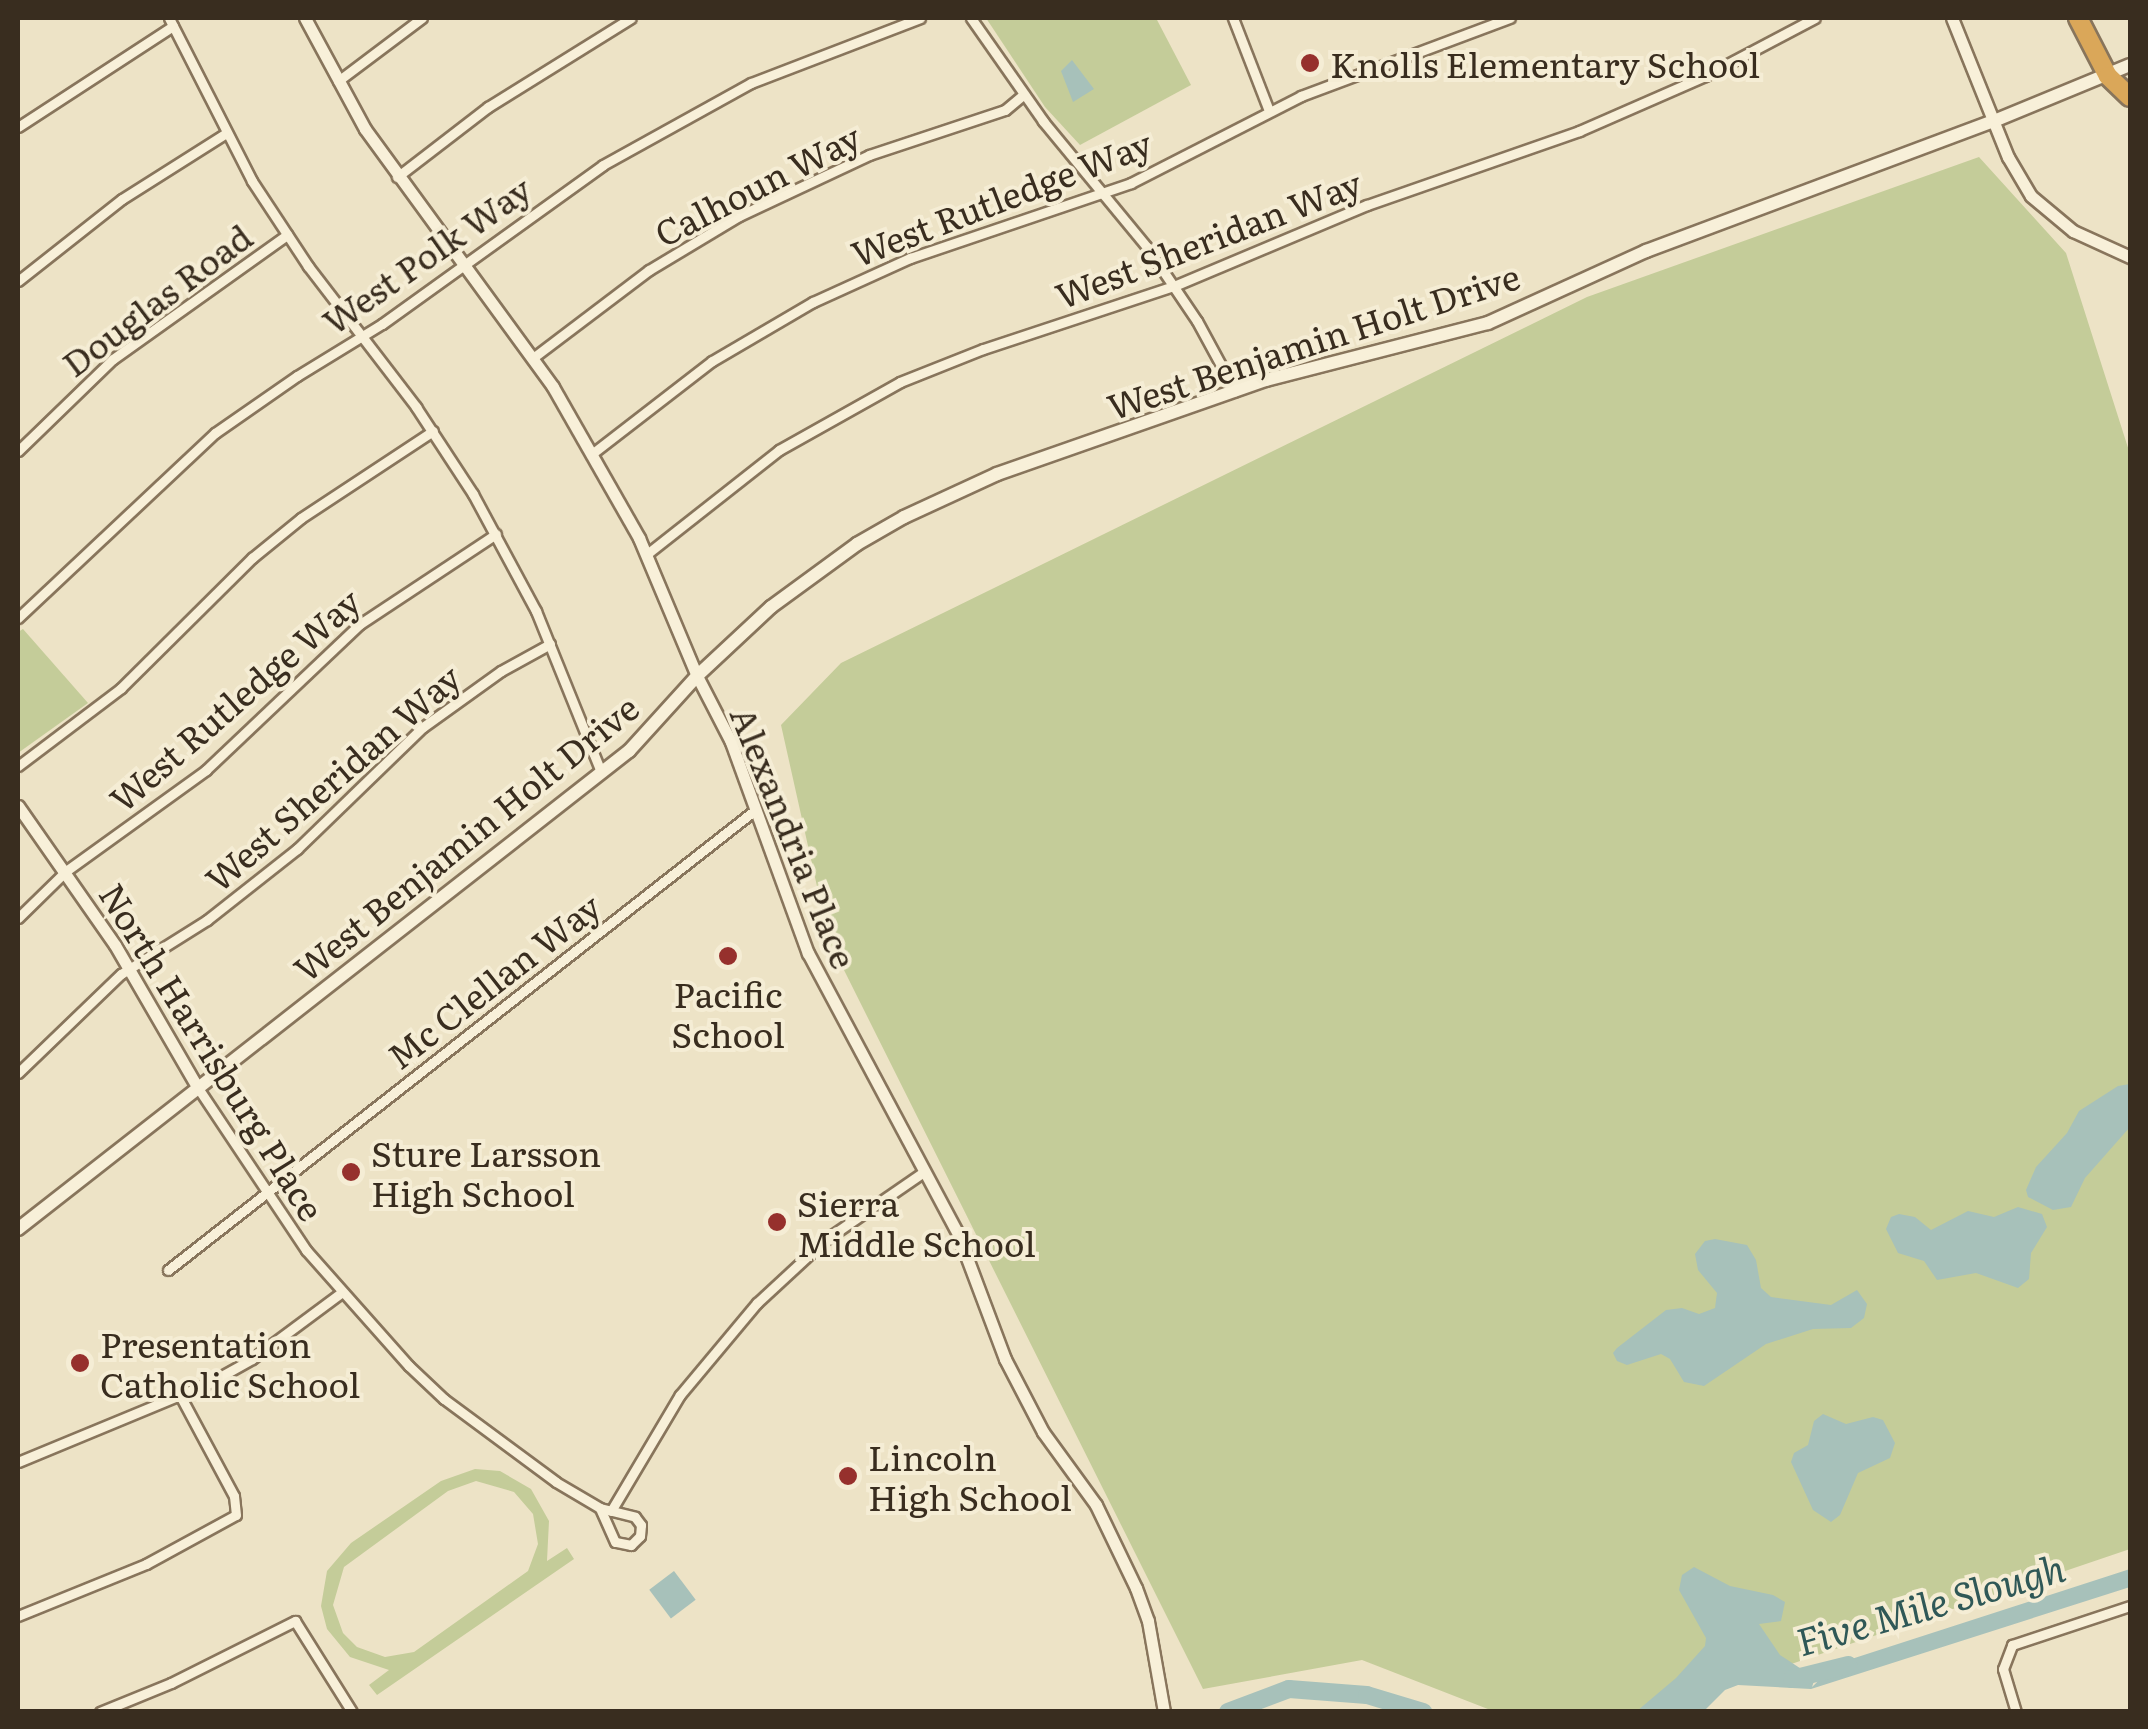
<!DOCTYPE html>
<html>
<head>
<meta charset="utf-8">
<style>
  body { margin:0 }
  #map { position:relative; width:2148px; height:1729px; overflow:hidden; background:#ede3c6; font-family:Literata,serif }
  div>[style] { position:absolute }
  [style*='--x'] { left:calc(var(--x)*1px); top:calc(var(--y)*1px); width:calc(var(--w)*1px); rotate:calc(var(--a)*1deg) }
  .green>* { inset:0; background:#c4cc99 }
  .water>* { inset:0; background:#a7c1ba; transform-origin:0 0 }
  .river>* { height:18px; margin:-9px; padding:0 9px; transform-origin:9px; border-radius:9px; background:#a7c1ba }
  .roads { filter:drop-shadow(2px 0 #88755c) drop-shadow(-2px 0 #88755c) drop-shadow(0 2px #88755c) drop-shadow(0 -2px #88755c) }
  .minor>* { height:9px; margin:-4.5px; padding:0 4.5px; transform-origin:4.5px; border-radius:4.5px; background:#f8f0d9 }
  .tertiary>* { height:11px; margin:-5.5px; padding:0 5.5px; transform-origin:5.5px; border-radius:5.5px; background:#f8f0d9 }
  .secondary>* { height:12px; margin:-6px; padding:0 6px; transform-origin:6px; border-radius:6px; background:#f8f0d9 }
  .motorway>* { height:18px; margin:-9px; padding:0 9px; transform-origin:9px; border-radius:9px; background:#daa759 }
  .dots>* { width:28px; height:28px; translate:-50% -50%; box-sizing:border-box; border:5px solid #f5edd5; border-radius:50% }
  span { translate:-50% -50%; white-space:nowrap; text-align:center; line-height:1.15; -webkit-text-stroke:8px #f5edd5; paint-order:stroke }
  .poi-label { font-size:35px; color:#392d1f }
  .left { translate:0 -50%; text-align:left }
  .street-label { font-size:35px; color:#392d1f }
  .water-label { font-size:38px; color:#2f5857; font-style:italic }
  .frame { position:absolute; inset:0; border:20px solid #392d1f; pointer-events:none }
</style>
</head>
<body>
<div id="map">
  <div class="green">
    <i style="clip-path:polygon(986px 18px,1156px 18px,1191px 85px,1080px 145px,1045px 107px)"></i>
    <i style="clip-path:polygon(1979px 157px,2066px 253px,2130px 454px,2130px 1549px,1653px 1711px,1493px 1711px,1362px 1660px,1203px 1689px,829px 940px,781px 725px,841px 663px,1587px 297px)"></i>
    <i style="clip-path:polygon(23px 629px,88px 703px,18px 753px,18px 632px)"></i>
    <i style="clip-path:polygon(evenodd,475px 1469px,500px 1471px,531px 1489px,549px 1521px,547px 1561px,567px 1548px,574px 1559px,377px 1695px,369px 1685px,389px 1670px,350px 1657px,327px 1629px,321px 1606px,327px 1571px,351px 1543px,441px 1481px,475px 1469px,476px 1481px,514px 1492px,533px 1514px,538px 1544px,528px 1571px,414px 1652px,385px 1657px,357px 1647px,343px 1633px,333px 1605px,344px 1567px,448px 1491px,476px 1481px)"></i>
  </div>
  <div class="water">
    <i style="clip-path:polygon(1072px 60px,1094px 89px,1073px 102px,1061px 71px)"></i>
    <i style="clip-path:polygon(2130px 1084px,2130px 1127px,2085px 1178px,2071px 1207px,2053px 1210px,2028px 1197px,2026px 1190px,2036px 1167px,2067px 1133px,2079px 1111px,2118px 1086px)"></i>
    <i style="clip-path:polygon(2018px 1207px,2042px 1214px,2047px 1227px,2031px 1253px,2029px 1279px,2018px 1288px,1976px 1273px,1937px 1280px,1924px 1261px,1898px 1253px,1886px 1229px,1891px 1217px,1899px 1214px,1915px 1217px,1931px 1230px,1968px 1211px,1994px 1217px)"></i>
    <i style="clip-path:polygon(1715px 1239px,1747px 1245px,1756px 1260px,1761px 1288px,1771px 1297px,1831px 1305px,1857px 1290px,1867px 1304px,1864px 1318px,1851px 1328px,1813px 1329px,1766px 1344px,1704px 1386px,1684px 1382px,1670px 1359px,1661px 1354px,1627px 1365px,1617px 1361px,1613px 1353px,1617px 1348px,1666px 1310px,1682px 1308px,1699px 1314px,1715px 1308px,1717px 1293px,1698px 1270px,1695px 1254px,1705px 1241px)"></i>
    <i style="clip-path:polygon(1823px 1414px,1846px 1424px,1873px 1417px,1883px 1420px,1895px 1443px,1890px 1458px,1858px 1473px,1840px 1515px,1831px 1522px,1813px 1510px,1791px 1462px,1794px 1453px,1808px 1445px,1814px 1421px)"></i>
    <i style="clip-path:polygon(1694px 1567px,1730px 1586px,1773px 1595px,1785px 1602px,1781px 1621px,1759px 1624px,1780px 1655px,1815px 1678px,1812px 1687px,1836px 1664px,2130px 1569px,2130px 1587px,1811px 1689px,1738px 1685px,1725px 1690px,1704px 1711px,1637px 1711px,1676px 1678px,1705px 1646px,1706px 1638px,1679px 1590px,1682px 1575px)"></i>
    <i style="left:674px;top:1571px;width:36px;height:31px;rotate:53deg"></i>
  </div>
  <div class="river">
    <i style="--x:1792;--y:1679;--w:58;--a:-14"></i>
    <i style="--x:1228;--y:1712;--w:65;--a:-20.7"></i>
    <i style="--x:1289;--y:1689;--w:78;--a:4.4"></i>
    <i style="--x:1367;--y:1695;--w:59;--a:16.9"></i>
  </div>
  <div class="roads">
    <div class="minor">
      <i style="--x:169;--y:18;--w:183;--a:63"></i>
      <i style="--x:252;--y:181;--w:102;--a:56.6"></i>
      <i style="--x:308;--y:266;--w:178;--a:52.5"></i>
      <i style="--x:416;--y:407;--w:104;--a:56.8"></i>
      <i style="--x:473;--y:494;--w:133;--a:61.7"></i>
      <i style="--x:536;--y:611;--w:174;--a:68"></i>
      <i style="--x:971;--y:18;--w:126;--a:55"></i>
      <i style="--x:1043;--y:121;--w:163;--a:50.5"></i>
      <i style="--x:1147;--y:247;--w:89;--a:56"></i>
      <i style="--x:1197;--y:321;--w:80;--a:61.5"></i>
      <i style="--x:1233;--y:18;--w:100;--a:68.8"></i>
      <i style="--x:338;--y:81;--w:105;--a:-36.9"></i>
      <i style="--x:18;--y:127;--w:185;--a:-33.1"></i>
      <i style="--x:397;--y:177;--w:115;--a:-37.6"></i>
      <i style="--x:488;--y:107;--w:168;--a:-31.9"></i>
      <i style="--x:18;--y:281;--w:132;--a:-38.3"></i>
      <i style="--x:122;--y:199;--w:122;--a:-32.3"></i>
      <i style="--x:534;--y:357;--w:144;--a:-37.1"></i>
      <i style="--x:649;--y:270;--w:105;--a:-31"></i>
      <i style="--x:739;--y:216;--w:144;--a:-25.1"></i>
      <i style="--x:869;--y:155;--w:143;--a:-18.3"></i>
      <i style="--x:1005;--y:110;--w:23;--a:-40"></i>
      <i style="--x:18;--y:451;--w:132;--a:-44.1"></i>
      <i style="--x:113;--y:359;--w:214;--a:-35.5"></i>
      <i style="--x:593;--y:453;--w:150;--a:-37.7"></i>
      <i style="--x:712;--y:361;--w:117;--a:-30.3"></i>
      <i style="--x:813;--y:302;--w:107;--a:-24.4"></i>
      <i style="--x:910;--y:258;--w:233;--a:-18.7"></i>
      <i style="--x:1131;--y:183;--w:191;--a:-27.1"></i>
      <i style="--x:1301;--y:96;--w:223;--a:-20.5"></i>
      <i style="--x:647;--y:554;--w:168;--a:-38.2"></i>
      <i style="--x:779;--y:450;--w:139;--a:-29.3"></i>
      <i style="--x:900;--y:382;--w:89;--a:-21.7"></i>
      <i style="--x:983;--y:349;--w:201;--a:-18.3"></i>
      <i style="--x:1174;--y:286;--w:209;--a:-22.8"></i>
      <i style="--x:1367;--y:205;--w:225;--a:-19.2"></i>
      <i style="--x:1579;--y:131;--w:137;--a:-23.6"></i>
      <i style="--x:1705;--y:76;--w:124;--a:-27.8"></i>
      <i style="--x:18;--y:618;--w:270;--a:-43.2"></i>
      <i style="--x:215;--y:433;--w:100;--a:-34.8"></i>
      <i style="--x:297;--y:376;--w:100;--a:-31.5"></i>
      <i style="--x:382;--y:324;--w:272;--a:-35.7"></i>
      <i style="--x:603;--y:165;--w:169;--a:-29"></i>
      <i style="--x:751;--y:83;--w:181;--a:-21"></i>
      <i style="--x:18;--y:766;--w:129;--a:-37.1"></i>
      <i style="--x:121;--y:688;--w:185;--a:-44.8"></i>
      <i style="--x:252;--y:558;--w:63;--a:-39.2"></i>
      <i style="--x:301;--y:518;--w:158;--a:-33.4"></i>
      <i style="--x:18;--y:918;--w:67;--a:-44.4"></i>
      <i style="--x:66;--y:871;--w:173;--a:-35.8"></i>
      <i style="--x:206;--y:770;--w:212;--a:-43.5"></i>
      <i style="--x:360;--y:624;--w:163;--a:-33.5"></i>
      <i style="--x:18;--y:1073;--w:143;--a:-43.9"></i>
      <i style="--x:121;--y:974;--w:102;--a:-32.1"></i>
      <i style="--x:207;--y:920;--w:115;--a:-38.3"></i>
      <i style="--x:297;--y:849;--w:175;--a:-44.1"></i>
      <i style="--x:423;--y:727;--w:96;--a:-35.7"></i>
      <i style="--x:501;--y:671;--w:56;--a:-28.9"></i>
      <i style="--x:198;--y:1088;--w:195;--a:56.3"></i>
      <i style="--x:306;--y:1250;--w:155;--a:48.4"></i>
      <i style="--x:409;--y:1366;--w:48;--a:43.3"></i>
      <i style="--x:444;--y:1399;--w:139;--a:36.5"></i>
      <i style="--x:556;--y:1482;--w:51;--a:30.6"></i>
      <i style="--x:600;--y:1508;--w:36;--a:14"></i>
      <i style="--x:635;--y:1517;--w:10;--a:53"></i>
      <i style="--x:641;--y:1525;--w:11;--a:95"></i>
      <i style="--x:640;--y:1536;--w:13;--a:135"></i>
      <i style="--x:631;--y:1545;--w:16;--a:-169"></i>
      <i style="--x:615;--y:1542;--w:37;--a:-114"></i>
      <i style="--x:168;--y:1270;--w:746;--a:-38.08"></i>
      <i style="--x:18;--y:1462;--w:207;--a:-22.5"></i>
      <i style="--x:209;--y:1383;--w:49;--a:-29.2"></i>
      <i style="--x:252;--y:1359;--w:111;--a:-36.6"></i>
      <i style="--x:611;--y:1511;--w:135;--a:-59.3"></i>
      <i style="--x:680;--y:1395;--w:120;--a:-50.1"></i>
      <i style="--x:757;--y:1303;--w:93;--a:-42.8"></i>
      <i style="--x:825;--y:1240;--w:121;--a:-34.6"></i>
      <i style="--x:18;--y:1616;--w:138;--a:-22.1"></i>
      <i style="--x:146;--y:1564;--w:102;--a:-28.6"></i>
      <i style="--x:236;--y:1515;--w:19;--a:-96"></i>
      <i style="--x:234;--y:1496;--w:112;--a:-118.2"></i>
      <i style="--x:100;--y:1712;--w:77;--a:-22.2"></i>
      <i style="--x:171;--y:1683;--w:139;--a:-26.6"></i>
      <i style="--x:295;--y:1621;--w:107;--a:57.9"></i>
      <i style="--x:2016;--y:1712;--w:45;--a:-106.8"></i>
      <i style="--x:2003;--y:1669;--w:26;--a:-69"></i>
      <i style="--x:2012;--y:1645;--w:124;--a:-18.3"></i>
    </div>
    <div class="tertiary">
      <i style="--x:305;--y:18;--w:126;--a:61.6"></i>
      <i style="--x:365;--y:129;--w:319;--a:53.9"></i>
      <i style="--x:553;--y:387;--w:174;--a:60.3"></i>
      <i style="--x:639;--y:538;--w:150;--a:67.2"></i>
      <i style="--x:697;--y:676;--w:74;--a:62.7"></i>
      <i style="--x:731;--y:742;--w:225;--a:70"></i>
      <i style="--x:808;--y:953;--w:319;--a:61.9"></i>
      <i style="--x:958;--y:1234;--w:134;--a:69.4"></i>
      <i style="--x:1005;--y:1359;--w:82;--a:62.5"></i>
      <i style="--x:1043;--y:1432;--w:90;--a:54"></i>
      <i style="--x:1096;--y:1505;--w:92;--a:64.3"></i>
      <i style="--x:1136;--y:1588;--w:35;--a:70"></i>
      <i style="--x:1148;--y:1621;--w:92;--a:80"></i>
      <i style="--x:1952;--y:18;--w:150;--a:68.1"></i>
      <i style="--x:2008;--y:157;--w:45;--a:59.5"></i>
      <i style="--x:2031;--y:196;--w:55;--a:39.8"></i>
      <i style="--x:2073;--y:231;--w:63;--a:24.5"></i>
      <i style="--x:18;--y:806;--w:169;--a:55.1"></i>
      <i style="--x:115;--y:945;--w:165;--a:59.9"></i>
    </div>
    <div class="secondary">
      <i style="--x:18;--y:1229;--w:776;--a:-38.04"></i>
      <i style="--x:629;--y:751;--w:101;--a:-47.8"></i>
      <i style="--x:697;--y:676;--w:101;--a:-43"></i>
      <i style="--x:771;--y:607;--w:107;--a:-36.2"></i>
      <i style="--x:857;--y:544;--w:54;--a:-29.9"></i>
      <i style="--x:904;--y:517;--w:102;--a:-24.8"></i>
      <i style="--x:997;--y:474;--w:285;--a:-19.3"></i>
      <i style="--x:1266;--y:380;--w:229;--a:-14.4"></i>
      <i style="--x:1488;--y:323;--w:174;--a:-24.5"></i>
      <i style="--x:1646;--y:251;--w:371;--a:-20.5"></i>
      <i style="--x:1994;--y:121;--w:147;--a:-22.4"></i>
    </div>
    <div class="motorway">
      <i style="--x:2078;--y:18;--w:65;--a:62.7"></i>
      <i style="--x:2108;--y:76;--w:30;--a:44"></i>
    </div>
  </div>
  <div class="dots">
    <i style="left:1310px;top:63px;background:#96302d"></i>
    <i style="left:728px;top:956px;background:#96302d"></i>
    <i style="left:351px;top:1172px;background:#96302d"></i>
    <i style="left:777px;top:1222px;background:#96302d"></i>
    <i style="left:80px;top:1363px;background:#96302d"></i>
    <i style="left:848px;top:1476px;background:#96302d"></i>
  </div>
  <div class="poi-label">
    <span class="left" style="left:1330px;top:63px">Knolls Elementary School</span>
    <span style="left:728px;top:1013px">Pacific<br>School</span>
    <span class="left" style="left:371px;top:1172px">Sture Larsson<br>High School</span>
    <span class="left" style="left:797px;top:1222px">Sierra<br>Middle School</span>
    <span class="left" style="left:100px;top:1363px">Presentation<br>Catholic School</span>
    <span class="left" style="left:868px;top:1476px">Lincoln<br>High School</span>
  </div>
  <div class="street-label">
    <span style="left:757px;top:184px;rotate:-27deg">Calhoun Way</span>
    <span style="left:1001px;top:197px;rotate:-21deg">West Rutledge Way</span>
    <span style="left:1208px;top:238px;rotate:-21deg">West Sheridan Way</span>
    <span style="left:426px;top:254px;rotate:-35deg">West Polk Way</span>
    <span style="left:156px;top:299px;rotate:-37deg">Douglas Road</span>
    <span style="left:1313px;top:340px;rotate:-18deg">West Benjamin Holt Drive</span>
    <span style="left:234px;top:699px;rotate:-41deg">West Rutledge Way</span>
    <span style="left:332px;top:777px;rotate:-41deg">West Sheridan Way</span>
    <span style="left:465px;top:837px;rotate:-39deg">West Benjamin Holt Drive</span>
    <span style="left:795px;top:837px;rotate:68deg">Alexandria Place</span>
    <span style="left:493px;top:980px;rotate:-38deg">Mc Clellan Way</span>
    <span style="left:213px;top:1051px;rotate:58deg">North Harrisburg Place</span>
  </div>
  <div class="water-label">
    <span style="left:1930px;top:1603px;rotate:-16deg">Five Mile Slough</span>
  </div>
  <div class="frame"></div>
</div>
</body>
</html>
